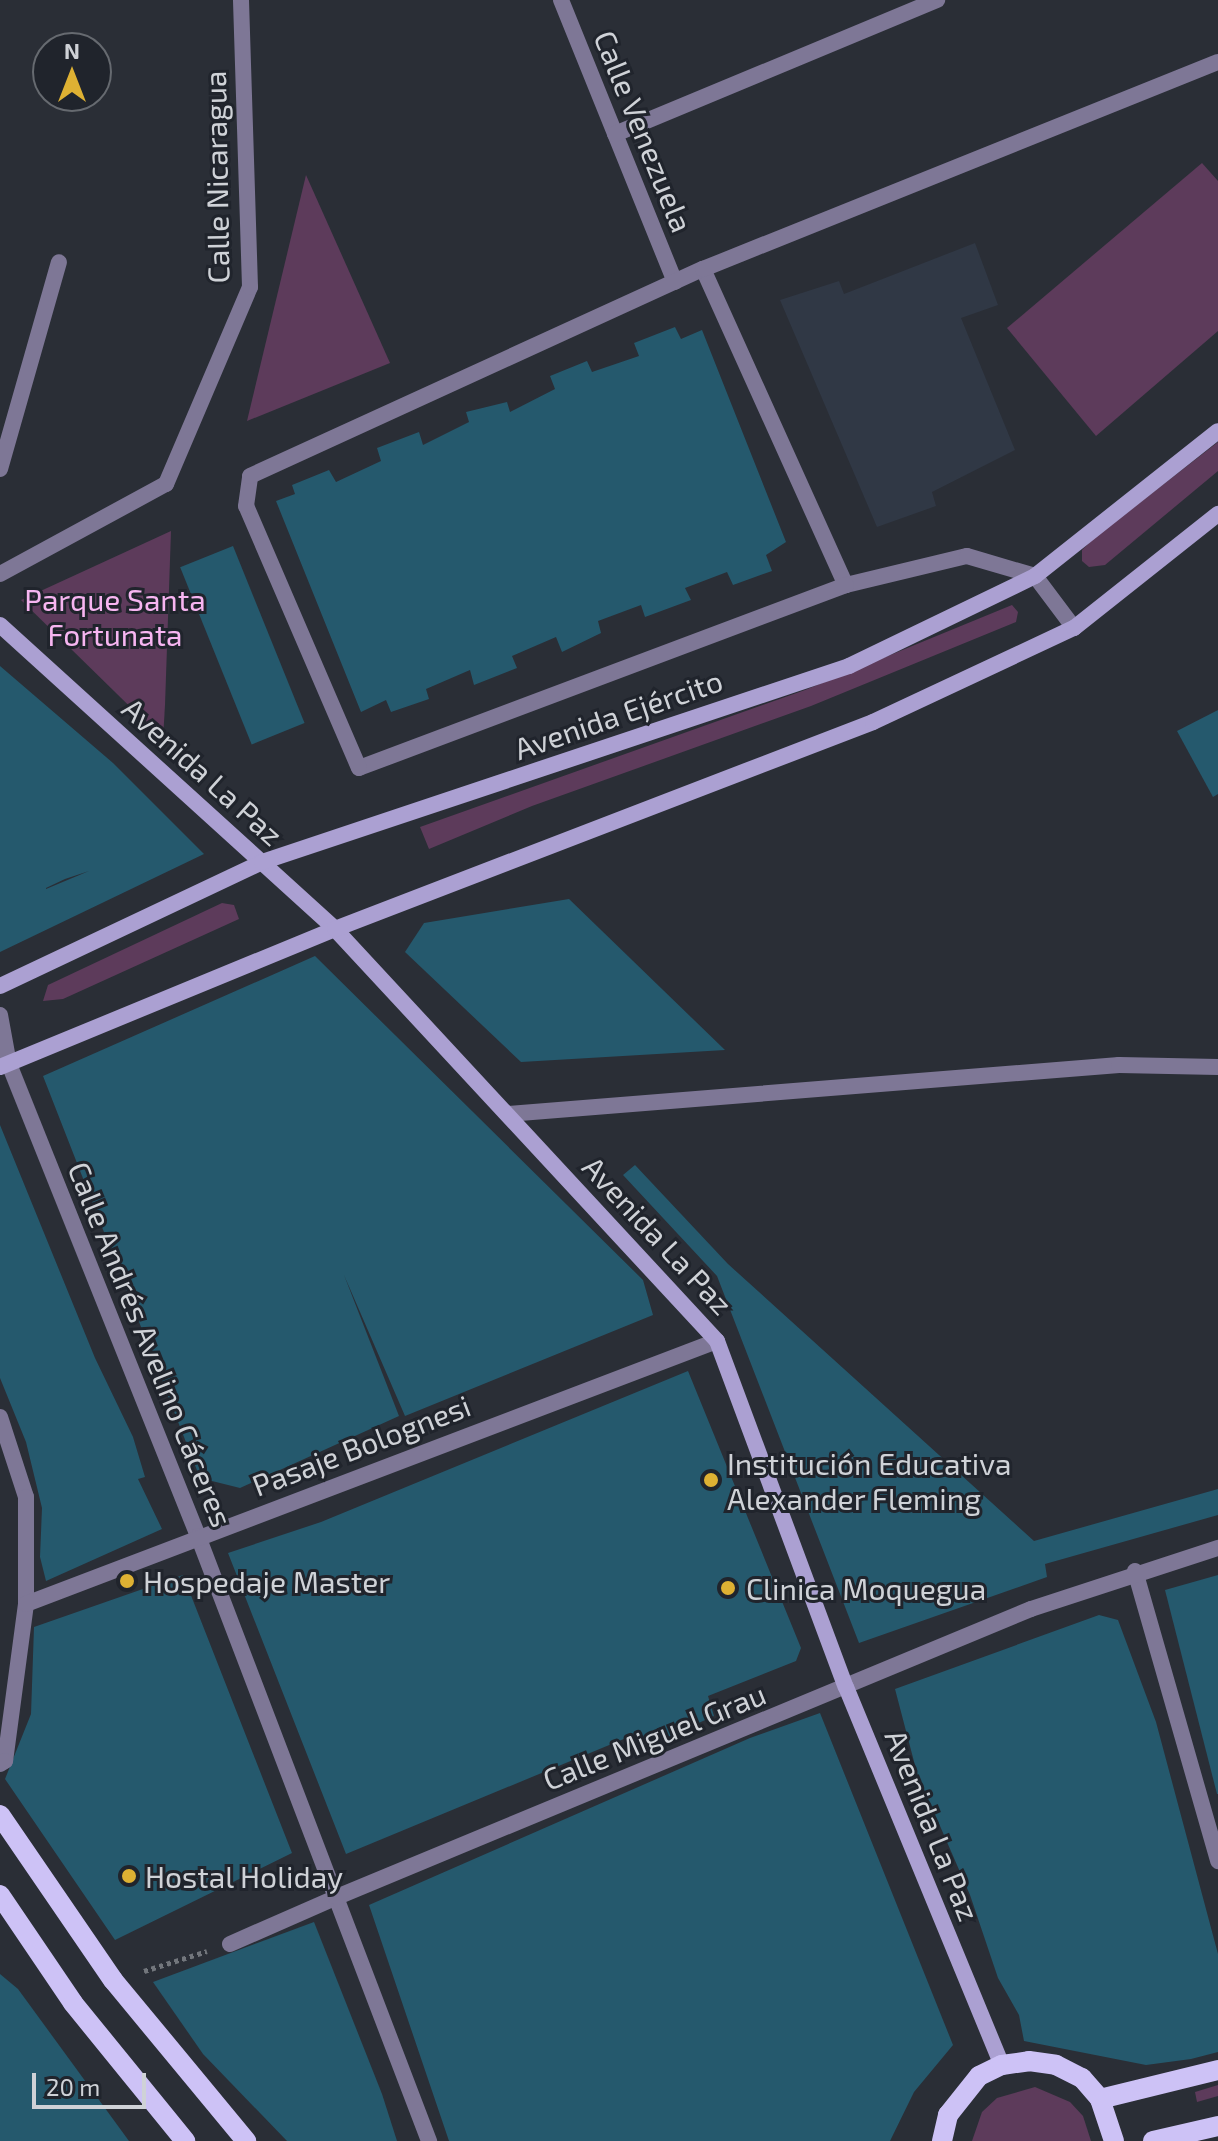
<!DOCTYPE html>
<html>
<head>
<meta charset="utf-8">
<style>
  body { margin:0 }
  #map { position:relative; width:1218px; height:2141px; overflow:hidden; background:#2a2e36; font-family:"Exo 2",sans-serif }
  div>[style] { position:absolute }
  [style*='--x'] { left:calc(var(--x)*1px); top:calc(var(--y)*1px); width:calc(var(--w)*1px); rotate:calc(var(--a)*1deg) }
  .built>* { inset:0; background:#303845 }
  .green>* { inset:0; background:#5d3b5b }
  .building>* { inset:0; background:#25596d; transform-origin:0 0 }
  .path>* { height:5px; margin-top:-2.5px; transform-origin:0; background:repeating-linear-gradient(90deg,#72767c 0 4px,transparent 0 8px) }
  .lane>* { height:16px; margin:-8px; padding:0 8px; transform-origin:8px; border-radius:8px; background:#7e7796 }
  .street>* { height:16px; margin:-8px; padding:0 8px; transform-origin:8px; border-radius:8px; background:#7e7796 }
  .secondary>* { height:16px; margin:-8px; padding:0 8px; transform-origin:8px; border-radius:8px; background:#aba0d2 }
  .primary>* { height:20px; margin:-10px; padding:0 10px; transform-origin:10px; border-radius:10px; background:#cdc2f6 }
  .dots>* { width:22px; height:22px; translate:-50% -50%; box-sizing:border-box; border:4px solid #20242c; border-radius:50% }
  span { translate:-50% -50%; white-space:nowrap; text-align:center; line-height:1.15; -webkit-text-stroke:6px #20242c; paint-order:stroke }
  .street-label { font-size:30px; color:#cfd2d7 }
  .park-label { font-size:30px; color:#f7b5f1 }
  .poi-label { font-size:30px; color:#cfd2d7 }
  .left { translate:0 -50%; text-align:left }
  .north { position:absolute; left:32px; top:32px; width:80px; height:80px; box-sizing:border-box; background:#20242c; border:2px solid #666a70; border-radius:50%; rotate:0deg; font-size:22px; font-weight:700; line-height:32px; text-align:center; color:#cfd2d7 }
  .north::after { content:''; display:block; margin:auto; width:28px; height:36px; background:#deb133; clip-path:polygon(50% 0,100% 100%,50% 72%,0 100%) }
  .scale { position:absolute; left:32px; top:2073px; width:114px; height:36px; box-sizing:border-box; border:4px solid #cfd2d7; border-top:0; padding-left:10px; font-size:24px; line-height:28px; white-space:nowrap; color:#cfd2d7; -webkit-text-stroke:6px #20242c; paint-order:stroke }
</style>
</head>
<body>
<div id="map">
  <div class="built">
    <i style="clip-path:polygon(975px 243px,998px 305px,961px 318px,1015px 450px,932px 492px,936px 506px,877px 527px,780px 300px,839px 281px,844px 294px)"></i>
  </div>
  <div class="green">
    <i style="clip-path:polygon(1202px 163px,1218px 181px,1218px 331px,1096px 436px,1007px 328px)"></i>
    <i style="clip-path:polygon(306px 175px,390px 363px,247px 421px)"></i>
    <i style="clip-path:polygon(1218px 442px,1218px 471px,1105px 565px,1089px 567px,1082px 561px,1082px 550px,1093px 539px)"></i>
    <i style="clip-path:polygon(171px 531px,165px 705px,163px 739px,21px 600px)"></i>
    <i style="clip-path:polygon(1012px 605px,1018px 612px,1016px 622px,811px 706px,532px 806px,429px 849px,420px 827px,805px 690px)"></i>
    <i style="clip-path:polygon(222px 903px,234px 905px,239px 919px,63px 999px,43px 1001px,48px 985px)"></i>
    <i style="clip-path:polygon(1218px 2085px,1218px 2096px,1197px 2102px,1195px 2092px)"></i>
    <i style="clip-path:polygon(1035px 2087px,1070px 2102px,1083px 2116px,1091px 2141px,972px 2141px,982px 2112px,997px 2098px)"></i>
  </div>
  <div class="building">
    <i style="clip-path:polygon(675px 327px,681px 339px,702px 330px,786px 542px,766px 555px,772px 571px,733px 585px,727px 572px,685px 588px,691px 600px,645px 617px,641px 605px,598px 621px,601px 633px,562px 652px,556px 637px,512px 656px,517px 668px,474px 685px,470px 670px,426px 689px,429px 699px,391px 712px,386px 700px,361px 712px,276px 501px,295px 494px,292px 485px,329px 470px,336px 482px,381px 461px,377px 448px,419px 432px,423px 445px,469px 422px,466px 412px,507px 402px,510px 412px,555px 389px,550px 376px,587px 361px,592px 372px,639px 356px,634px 343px)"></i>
    <i style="left:233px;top:546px;width:191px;height:57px;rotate:68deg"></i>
    <i style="clip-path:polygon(evenodd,0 666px,113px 763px,204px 854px,0 952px,0 666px,89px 871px,46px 889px,46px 888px,65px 879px,89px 871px)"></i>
    <i style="clip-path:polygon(1218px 710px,1218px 794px,1213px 797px,1177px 731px)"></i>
    <i style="clip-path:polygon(569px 899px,725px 1050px,521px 1062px,405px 952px,424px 923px)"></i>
    <i style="clip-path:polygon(315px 956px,643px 1280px,653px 1315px,405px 1416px,344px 1275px,399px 1416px,240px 1488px,200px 1478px,43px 1076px)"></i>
    <i style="clip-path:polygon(0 1125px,95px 1358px,133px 1437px,145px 1477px,138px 1479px,162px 1529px,46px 1581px,40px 1557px,42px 1508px,26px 1442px,0 1378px)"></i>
    <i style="clip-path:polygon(635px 1165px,728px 1264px,1034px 1541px,1218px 1489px,1218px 1515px,1045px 1564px,1047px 1577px,859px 1643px,717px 1276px,623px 1175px)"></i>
    <i style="clip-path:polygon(688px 1371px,801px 1648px,796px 1661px,708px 1696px,714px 1716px,670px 1736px,636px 1749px,631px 1736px,346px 1854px,228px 1553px,321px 1522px)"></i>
    <i style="clip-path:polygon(183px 1575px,292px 1853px,115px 1940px,5px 1779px,31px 1714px,34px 1627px)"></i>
    <i style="clip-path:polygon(1218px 1575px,1218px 1794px,1217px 1794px,1165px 1590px)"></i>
    <i style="clip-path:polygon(1099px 1615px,1118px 1620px,1156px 1722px,1218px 1954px,1218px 2052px,1191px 2059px,1146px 2065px,1024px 2041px,1019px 2015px,998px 1978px,970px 1895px,917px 1773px,895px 1689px)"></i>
    <i style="clip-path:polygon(820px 1713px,953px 2045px,914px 2092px,890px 2141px,449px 2141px,369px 1905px,750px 1738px)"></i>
    <i style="clip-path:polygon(314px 1922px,382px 2094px,397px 2141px,287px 2141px,203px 2054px,153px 1982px)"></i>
    <i style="clip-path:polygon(0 1974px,18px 1989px,129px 2141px,0 2141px)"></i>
  </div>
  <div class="path">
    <i style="--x:144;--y:1971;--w:66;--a:-17.6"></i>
  </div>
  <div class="lane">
    <i style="--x:0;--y:469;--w:215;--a:-74.1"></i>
    <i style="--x:230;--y:1944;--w:117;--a:-23.7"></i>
  </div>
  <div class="street">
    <i style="--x:561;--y:0;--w:304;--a:68"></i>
    <i style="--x:615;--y:134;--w:349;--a:-22.6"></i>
    <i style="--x:703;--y:269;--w:347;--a:65.7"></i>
    <i style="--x:846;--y:585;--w:124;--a:-13.5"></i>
    <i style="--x:967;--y:556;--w:71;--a:16.4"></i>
    <i style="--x:1035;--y:576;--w:65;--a:53.1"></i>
    <i style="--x:0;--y:574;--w:189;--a:-28.5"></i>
    <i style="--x:166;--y:484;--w:214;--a:-66.9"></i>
    <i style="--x:250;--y:287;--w:287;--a:-91.8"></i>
    <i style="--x:846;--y:585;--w:520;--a:159.41"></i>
    <i style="--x:359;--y:768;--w:285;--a:-113.3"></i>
    <i style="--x:246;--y:506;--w:30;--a:-82"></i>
    <i style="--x:250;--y:476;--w:498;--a:-24.6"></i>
    <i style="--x:703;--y:269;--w:555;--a:-21.9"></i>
    <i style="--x:0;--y:1015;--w:50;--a:79.6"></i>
    <i style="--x:9;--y:1064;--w:508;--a:68.18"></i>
    <i style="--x:198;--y:1536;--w:648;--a:69.1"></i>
    <i style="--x:507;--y:1114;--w:614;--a:-4.58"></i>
    <i style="--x:1119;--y:1065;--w:99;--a:1.2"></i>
    <i style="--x:0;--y:1417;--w:84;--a:72"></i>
    <i style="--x:26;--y:1497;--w:107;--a:90"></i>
    <i style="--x:26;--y:1604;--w:158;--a:97.6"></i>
    <i style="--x:5;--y:1761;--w:6;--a:149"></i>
    <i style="--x:1135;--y:1571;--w:302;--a:74"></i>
    <i style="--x:26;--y:1604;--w:739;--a:-20.84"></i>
    <i style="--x:337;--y:1897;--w:751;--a:-22.54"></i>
    <i style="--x:1031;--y:1609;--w:197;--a:-18.1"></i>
  </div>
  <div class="secondary">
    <i style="--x:0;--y:625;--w:452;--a:42.2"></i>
    <i style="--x:335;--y:929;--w:562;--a:47.16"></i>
    <i style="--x:717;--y:1341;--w:369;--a:69.6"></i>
    <i style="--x:846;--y:1687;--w:409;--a:67.6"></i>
    <i style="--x:0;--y:986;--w:290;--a:-25.3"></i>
    <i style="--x:262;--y:862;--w:619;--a:-18.46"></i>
    <i style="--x:849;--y:666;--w:207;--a:-25.8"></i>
    <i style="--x:1035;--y:576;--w:233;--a:-38.4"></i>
    <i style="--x:0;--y:1067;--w:362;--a:-22.4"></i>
    <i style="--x:335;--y:929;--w:576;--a:-21.04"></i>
    <i style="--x:873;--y:722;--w:222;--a:-25.1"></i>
    <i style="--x:1074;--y:628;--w:184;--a:-38.4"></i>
  </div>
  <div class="primary">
    <i style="--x:0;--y:1815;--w:200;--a:55.6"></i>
    <i style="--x:113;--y:1980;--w:209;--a:50.4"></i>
    <i style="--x:0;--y:1895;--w:130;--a:55.9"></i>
    <i style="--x:73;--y:2003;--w:178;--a:50.9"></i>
    <i style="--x:1100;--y:2099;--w:122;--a:-13.8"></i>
    <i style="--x:942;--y:2141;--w:27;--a:-77"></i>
    <i style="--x:948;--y:2115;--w:50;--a:-51.5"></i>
    <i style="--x:979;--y:2076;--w:25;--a:-26"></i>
    <i style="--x:1002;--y:2065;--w:27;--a:-8"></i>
    <i style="--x:1029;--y:2061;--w:27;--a:8"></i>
    <i style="--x:1056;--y:2065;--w:29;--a:27"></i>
    <i style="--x:1082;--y:2078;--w:28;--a:49"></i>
    <i style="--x:1100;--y:2099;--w:44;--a:71.6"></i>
    <i style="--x:1153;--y:2141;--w:67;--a:-13"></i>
  </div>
  <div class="dots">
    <i style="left:711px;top:1480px;background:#deb133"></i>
    <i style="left:127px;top:1581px;background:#deb133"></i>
    <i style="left:728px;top:1588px;background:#deb133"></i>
    <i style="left:129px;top:1876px;background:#deb133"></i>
  </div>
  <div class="street-label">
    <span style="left:644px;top:131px;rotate:68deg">Calle Venezuela</span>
    <span style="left:216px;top:177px;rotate:-91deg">Calle Nicaragua</span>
    <span style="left:618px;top:714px;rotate:-19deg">Avenida Ejército</span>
    <span style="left:203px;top:771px;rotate:42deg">Avenida La Paz</span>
    <span style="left:658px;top:1235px;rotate:47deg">Avenida La Paz</span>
    <span style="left:151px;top:1344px;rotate:68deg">Calle Andrés Avelino Cáceres</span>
    <span style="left:361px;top:1445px;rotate:-21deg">Pasaje Bolognesi</span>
    <span style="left:654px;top:1736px;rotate:-22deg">Calle Miguel Grau</span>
    <span style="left:933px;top:1825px;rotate:68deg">Avenida La Paz</span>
  </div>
  <div class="park-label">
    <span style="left:115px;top:616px">Parque Santa<br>Fortunata</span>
  </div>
  <div class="poi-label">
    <span class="left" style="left:727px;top:1480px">Institución Educativa<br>Alexander Fleming</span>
    <span class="left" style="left:143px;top:1581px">Hospedaje Master</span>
    <span class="left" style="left:746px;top:1588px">Clinica Moquegua</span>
    <span class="left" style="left:145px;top:1876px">Hostal Holiday</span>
  </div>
  <div class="north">N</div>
  <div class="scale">20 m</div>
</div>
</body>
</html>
